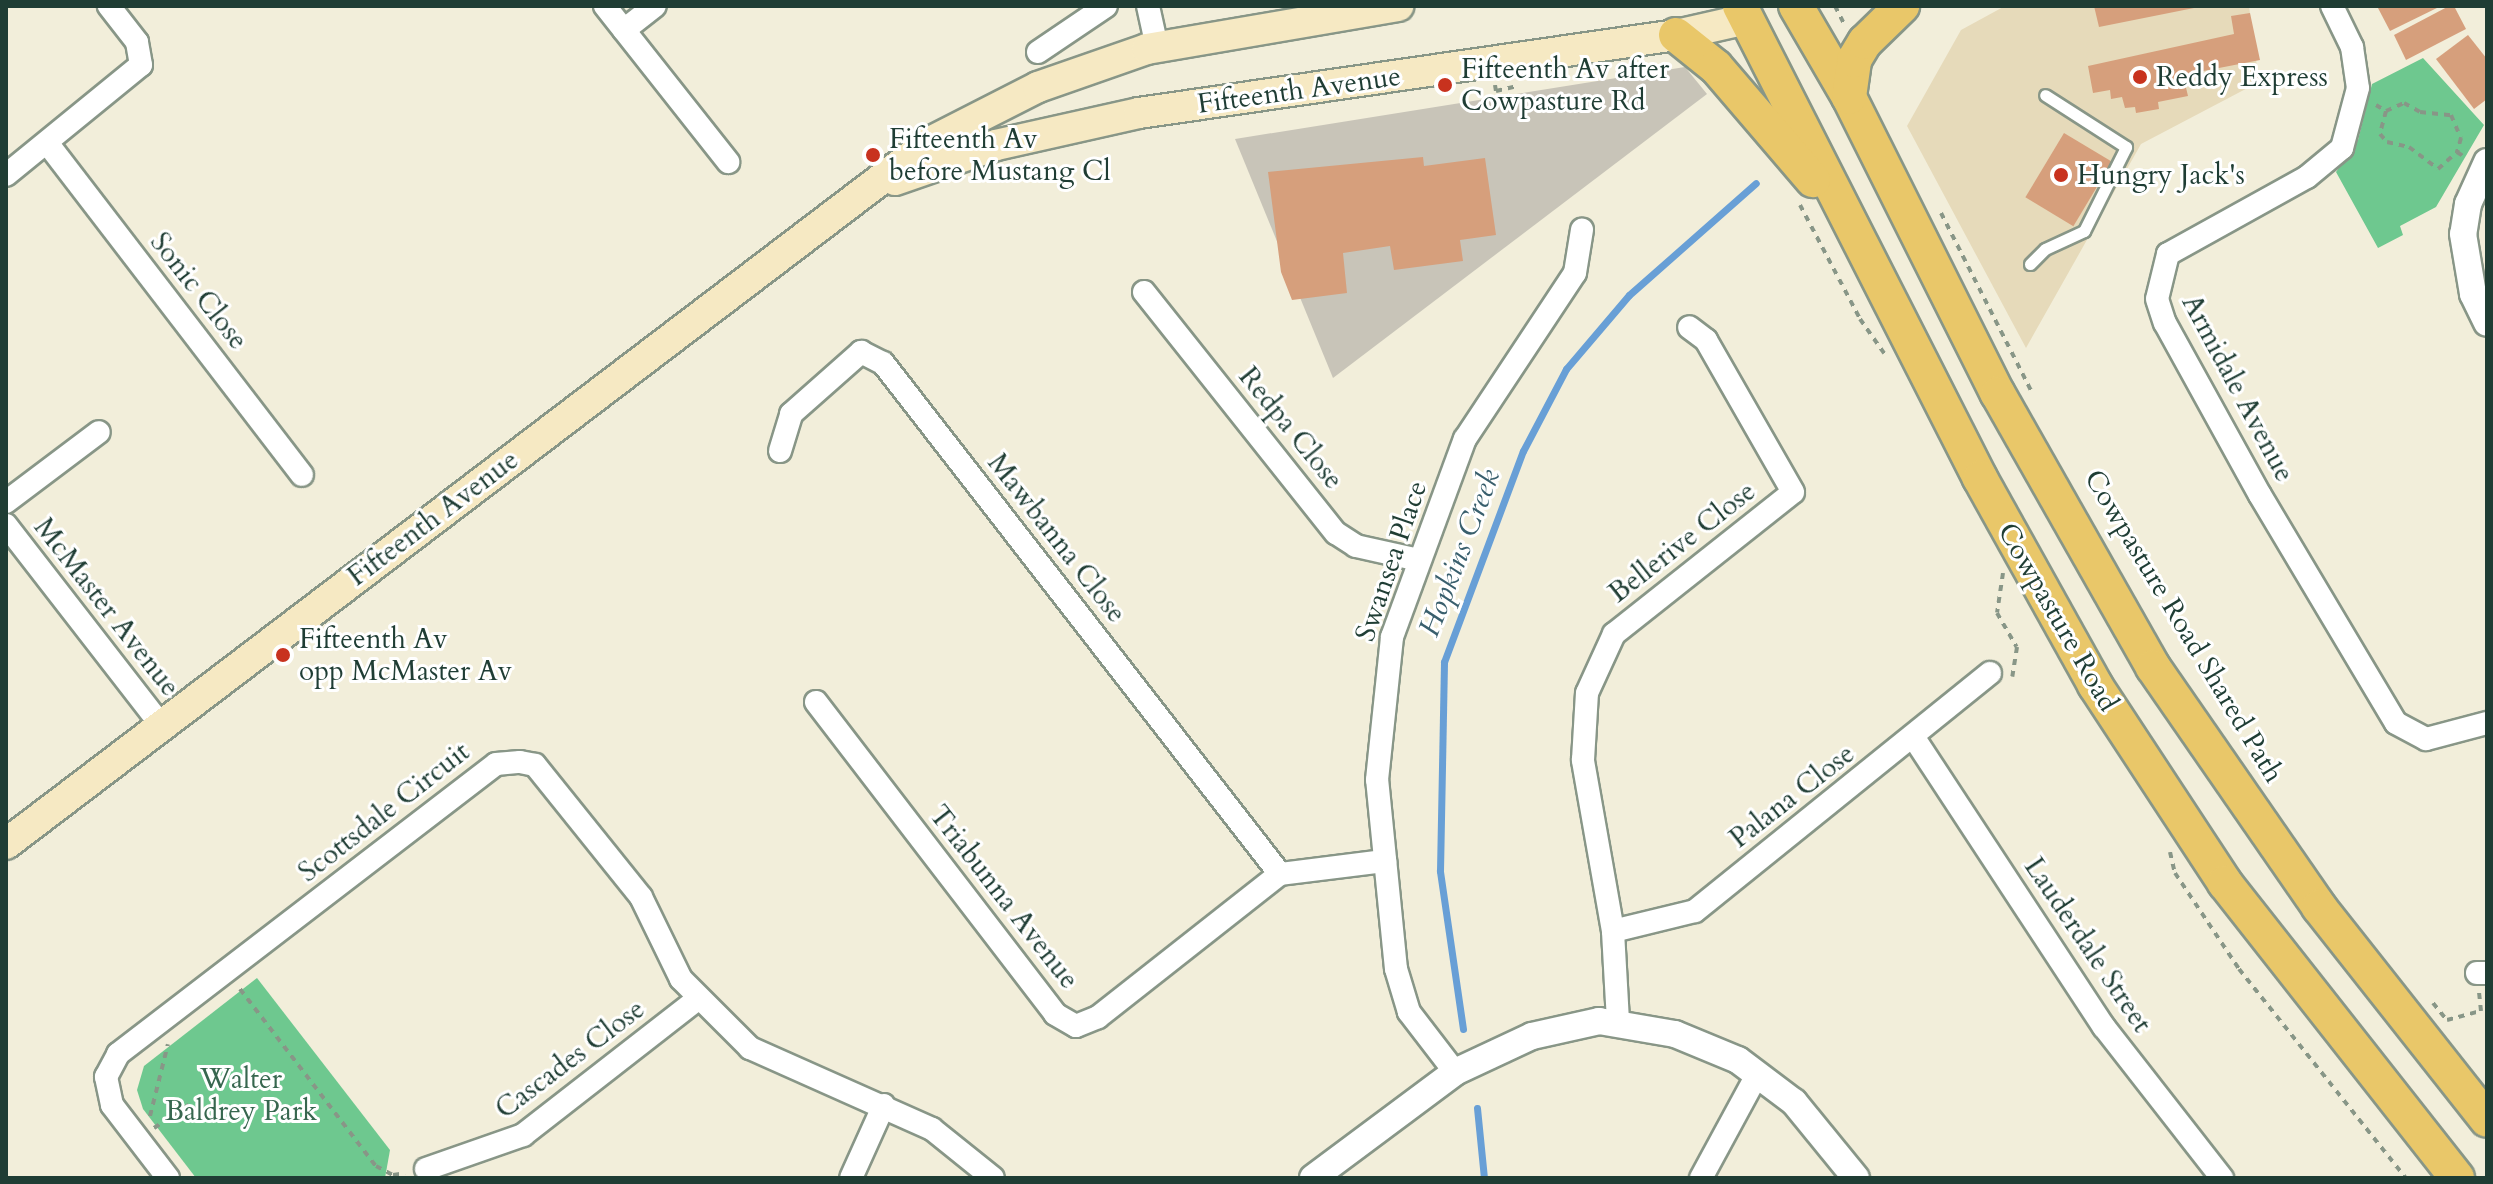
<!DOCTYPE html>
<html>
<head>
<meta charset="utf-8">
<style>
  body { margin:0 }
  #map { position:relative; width:2493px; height:1184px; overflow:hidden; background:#f2eeda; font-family:Cardo,serif }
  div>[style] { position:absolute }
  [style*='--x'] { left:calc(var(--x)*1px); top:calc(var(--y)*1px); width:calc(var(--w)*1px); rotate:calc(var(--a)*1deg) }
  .built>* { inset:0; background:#e6daba }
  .industrial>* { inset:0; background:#c8c4b8 }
  .green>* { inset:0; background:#6ec88f }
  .stream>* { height:7px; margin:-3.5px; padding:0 3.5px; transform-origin:3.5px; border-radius:3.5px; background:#689fd6 }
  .building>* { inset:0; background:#d69f7c; transform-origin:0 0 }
  .path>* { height:4px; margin-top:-2px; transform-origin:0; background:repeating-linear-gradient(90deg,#889687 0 6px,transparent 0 12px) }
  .roads { filter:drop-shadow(2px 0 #889687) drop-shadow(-2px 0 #889687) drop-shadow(0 2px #889687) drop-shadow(0 -2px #889687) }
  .service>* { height:11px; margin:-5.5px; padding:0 5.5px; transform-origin:5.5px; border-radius:5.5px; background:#fff }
  .minor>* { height:22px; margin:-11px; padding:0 11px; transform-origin:11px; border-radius:11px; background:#fff }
  .tertiary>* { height:26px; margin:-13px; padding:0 13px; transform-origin:13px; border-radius:13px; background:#fff }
  .secondary>* { height:30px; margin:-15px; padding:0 15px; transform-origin:15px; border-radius:15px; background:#f6e9c3 }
  .primary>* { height:34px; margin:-17px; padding:0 17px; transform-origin:17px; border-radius:17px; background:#e9c769 }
  .dots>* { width:22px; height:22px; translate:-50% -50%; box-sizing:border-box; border:4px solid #fff; border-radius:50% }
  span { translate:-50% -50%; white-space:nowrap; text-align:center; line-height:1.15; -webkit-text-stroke:6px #fff; paint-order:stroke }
  .poi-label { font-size:28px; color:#1f3d34 }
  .left { translate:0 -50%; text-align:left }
  .street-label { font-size:28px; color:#1f3d34 }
  .park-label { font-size:28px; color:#37674f }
  .water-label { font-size:30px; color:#395f6d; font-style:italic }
  .frame { position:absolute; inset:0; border:8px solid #1f3d34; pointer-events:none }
</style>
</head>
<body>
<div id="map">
  <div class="built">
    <i style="clip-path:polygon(2005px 6px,2249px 6px,2259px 82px,2141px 144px,2026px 348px,1907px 126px,1961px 30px)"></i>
  </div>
  <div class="industrial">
    <i style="clip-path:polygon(1685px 67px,1707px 94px,1333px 378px,1235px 139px)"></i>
  </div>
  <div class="green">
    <i style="clip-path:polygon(2423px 58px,2484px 125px,2436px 207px,2400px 226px,2403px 235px,2378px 248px,2336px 172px,2358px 140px,2372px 84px)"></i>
    <i style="clip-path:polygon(257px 978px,390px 1150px,385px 1178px,196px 1178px,143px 1109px,137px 1090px,144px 1066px)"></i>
  </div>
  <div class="stream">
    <i style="--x:1463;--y:1029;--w:160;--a:-98.3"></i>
    <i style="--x:1440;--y:871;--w:209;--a:-88.9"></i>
    <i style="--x:1444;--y:662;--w:225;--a:-69.5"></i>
    <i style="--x:1523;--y:451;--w:93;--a:-62.3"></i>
    <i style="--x:1566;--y:369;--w:97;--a:-49.6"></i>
    <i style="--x:1629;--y:295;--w:169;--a:-41.4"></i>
    <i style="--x:1477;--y:1108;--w:70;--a:84.3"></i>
  </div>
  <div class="building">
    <i style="clip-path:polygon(2094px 6px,2199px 6px,2199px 7px,2099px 27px)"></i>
    <i style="clip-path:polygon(2382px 6px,2441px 6px,2390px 31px,2378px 8px)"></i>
    <i style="clip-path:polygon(2449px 6px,2454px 6px,2466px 29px,2406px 60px,2394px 35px)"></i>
    <i style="clip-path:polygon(2250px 13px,2260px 60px,2183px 75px,2188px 96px,2158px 102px,2159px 109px,2136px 113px,2135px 107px,2125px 108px,2122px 97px,2111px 99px,2110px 90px,2093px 93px,2088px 66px,2234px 34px,2231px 16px)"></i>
    <i style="clip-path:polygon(2468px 35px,2487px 59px,2487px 99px,2474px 109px,2436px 59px)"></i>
    <i style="left:2064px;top:133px;width:56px;height:75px;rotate:31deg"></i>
    <i style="clip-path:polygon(1423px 157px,1424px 166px,1485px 158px,1496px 235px,1460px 240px,1463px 261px,1394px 270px,1390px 246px,1343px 253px,1347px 293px,1292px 300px,1281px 272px,1268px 172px)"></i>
  </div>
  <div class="path">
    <i style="--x:1835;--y:6;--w:22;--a:63"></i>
    <i style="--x:1495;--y:85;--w:6;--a:81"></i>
    <i style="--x:1496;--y:91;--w:22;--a:-13"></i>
    <i style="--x:2376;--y:105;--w:12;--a:31"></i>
    <i style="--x:2386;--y:111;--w:20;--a:-24"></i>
    <i style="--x:2404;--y:103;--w:18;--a:29"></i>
    <i style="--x:2420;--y:112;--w:31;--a:6"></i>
    <i style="--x:2451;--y:115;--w:25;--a:67"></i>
    <i style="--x:2461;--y:138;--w:15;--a:106"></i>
    <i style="--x:2457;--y:152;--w:7;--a:34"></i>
    <i style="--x:2386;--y:111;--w:24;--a:105"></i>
    <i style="--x:2380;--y:134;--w:11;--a:49"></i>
    <i style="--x:2387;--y:142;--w:23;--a:13"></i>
    <i style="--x:2409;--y:147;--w:36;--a:37"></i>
    <i style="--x:2438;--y:169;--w:25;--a:-42"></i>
    <i style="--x:1800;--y:205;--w:129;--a:62.2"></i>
    <i style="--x:1860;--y:319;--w:42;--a:54.8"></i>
    <i style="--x:1941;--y:213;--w:203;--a:63.1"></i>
    <i style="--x:2003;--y:573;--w:40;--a:98.5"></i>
    <i style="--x:1997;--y:613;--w:39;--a:60"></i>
    <i style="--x:2017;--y:647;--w:30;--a:99"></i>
    <i style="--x:2170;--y:852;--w:22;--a:77"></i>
    <i style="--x:2175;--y:873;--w:115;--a:56.3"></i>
    <i style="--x:2239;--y:969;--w:268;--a:51.4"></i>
    <i style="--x:240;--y:989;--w:223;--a:52.5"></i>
    <i style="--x:376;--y:1166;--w:19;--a:28"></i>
    <i style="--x:393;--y:1175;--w:12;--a:-9"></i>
    <i style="--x:2433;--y:1003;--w:22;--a:51"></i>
    <i style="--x:2447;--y:1020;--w:35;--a:-15"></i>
    <i style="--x:2481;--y:1011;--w:19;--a:-96"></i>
    <i style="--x:150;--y:1116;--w:74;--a:-76"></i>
    <i style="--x:154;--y:1128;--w:43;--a:-33.7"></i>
  </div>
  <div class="roads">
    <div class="service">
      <i style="--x:2030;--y:264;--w:21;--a:-45"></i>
      <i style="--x:2045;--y:249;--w:43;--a:-24.8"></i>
      <i style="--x:2084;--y:231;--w:94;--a:-63.4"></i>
      <i style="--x:2126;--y:147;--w:96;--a:-147.3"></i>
    </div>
    <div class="minor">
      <i style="--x:605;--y:6;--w:199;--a:51.7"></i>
      <i style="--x:1148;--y:6;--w:42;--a:77.6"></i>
      <i style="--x:2332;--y:6;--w:46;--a:64"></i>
      <i style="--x:2352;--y:47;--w:41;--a:81.7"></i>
      <i style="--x:2358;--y:88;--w:62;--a:104.9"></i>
      <i style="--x:2342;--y:148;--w:45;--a:140.4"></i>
      <i style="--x:2307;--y:177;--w:159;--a:151"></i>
      <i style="--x:2168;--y:254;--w:46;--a:103.7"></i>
      <i style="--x:2157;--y:299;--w:25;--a:72"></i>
      <i style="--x:2165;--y:323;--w:196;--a:61.1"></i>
      <i style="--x:2260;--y:495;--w:265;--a:59.2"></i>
      <i style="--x:2396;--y:723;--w:34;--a:28"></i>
      <i style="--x:2426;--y:739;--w:63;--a:-14.7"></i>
      <i style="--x:624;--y:30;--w:39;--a:-38"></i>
      <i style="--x:1038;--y:52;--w:82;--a:-34.1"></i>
      <i style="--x:48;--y:144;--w:417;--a:52.5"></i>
      <i style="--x:6;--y:175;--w:174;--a:-39.2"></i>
      <i style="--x:141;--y:65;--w:23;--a:-100"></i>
      <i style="--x:137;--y:42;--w:46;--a:-127.9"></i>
      <i style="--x:1144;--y:292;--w:308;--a:51.5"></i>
      <i style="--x:1336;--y:533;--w:24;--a:33"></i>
      <i style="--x:1356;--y:546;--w:65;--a:12.5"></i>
      <i style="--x:780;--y:451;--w:39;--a:-73"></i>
      <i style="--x:791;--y:414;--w:94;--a:-41.5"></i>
      <i style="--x:861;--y:352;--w:25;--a:27"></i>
      <i style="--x:883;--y:363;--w:647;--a:52.16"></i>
      <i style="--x:6;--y:502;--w:116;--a:-37"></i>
      <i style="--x:6;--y:525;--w:253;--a:52.2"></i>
      <i style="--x:816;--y:702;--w:393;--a:52.5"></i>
      <i style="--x:1055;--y:1014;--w:24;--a:30"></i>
      <i style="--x:1076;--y:1026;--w:24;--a:-22"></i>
      <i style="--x:1098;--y:1017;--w:231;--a:-38.2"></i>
      <i style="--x:1280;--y:874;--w:106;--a:-7.1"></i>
      <i style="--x:1914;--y:738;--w:346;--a:56.7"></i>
      <i style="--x:2104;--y:1027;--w:192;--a:52"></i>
      <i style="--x:1613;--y:931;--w:84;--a:-13.7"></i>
      <i style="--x:1695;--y:911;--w:379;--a:-38.9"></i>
      <i style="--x:2477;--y:973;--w:10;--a:0"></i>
      <i style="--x:1618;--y:1021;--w:90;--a:-93.2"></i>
      <i style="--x:1613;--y:931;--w:174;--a:-100"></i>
      <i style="--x:1583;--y:760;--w:67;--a:-86.6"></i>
      <i style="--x:1587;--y:693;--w:65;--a:-65.4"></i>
      <i style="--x:1614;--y:634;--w:228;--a:-38.4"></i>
      <i style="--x:1793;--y:492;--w:175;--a:-119.8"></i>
      <i style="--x:1706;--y:340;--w:21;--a:-143"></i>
      <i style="--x:1455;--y:1072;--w:76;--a:-127.5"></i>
      <i style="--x:1409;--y:1012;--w:45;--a:-106.8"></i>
      <i style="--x:1396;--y:969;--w:190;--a:-95.7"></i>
      <i style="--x:1377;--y:780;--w:144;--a:-84"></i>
      <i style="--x:1392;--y:637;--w:211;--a:-69.8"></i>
      <i style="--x:1465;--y:439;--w:199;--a:-56.5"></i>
      <i style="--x:1575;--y:273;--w:44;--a:-80.8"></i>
      <i style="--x:426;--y:1169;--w:103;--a:-19.3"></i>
      <i style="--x:523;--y:1135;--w:222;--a:-37.9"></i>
      <i style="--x:168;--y:1178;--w:92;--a:-127.5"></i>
      <i style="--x:112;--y:1105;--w:29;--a:-102"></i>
      <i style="--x:106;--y:1077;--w:26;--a:-62"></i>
      <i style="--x:118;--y:1054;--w:476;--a:-37.5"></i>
      <i style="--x:496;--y:764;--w:24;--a:-5"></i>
      <i style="--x:520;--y:762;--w:15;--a:11"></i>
      <i style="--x:535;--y:765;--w:169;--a:51.2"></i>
      <i style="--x:641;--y:897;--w:91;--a:64"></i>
      <i style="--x:681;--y:979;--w:98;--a:45"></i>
      <i style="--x:750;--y:1048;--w:199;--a:24"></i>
      <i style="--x:932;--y:1129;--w:78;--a:38.8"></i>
      <i style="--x:851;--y:1178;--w:80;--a:-65.7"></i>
      <i style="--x:1701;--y:1178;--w:119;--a:-61.5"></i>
    </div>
    <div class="tertiary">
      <i style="--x:2487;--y:162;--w:46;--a:114.3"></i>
      <i style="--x:2468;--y:204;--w:30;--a:99"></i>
      <i style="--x:2463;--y:234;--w:61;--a:80.5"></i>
      <i style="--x:2473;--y:294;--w:32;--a:64"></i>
      <i style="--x:1313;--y:1178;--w:177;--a:-36.7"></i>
      <i style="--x:1455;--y:1072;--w:85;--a:-25.1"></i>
      <i style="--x:1532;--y:1036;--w:69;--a:-12.6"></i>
      <i style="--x:1599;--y:1021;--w:77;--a:9.7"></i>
      <i style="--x:1675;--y:1034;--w:68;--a:22.4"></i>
      <i style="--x:1738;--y:1060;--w:70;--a:36.9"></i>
      <i style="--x:1794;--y:1102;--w:98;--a:50.8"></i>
    </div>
    <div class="secondary">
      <i style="--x:895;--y:180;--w:107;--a:-19.1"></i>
      <i style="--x:996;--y:145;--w:147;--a:-12.6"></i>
      <i style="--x:1139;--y:113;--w:543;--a:-8.26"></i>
      <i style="--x:1676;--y:35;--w:73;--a:-12.7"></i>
      <i style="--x:6;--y:844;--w:1160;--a:-37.23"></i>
      <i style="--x:930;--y:142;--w:121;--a:-27"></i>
      <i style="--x:1038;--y:87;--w:115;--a:-19.2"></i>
      <i style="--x:1147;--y:49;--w:255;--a:-9.7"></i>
    </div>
    <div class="primary">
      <i style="--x:1740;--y:6;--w:530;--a:63.05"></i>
      <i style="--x:1980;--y:478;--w:237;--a:60.9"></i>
      <i style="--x:2095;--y:685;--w:237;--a:56.7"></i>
      <i style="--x:2225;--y:883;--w:375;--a:51.8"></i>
      <i style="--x:1796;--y:6;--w:105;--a:59.8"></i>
      <i style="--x:1849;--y:97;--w:332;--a:63.4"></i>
      <i style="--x:1998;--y:394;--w:314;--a:60.4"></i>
      <i style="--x:2153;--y:667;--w:292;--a:55.3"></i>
      <i style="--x:2319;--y:907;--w:271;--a:51.7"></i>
      <i style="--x:1676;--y:35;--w:51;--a:38.7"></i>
      <i style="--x:1716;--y:67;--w:149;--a:49.4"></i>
      <i style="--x:1849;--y:97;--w:37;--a:-82"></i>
      <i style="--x:1854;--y:60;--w:21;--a:-59"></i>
      <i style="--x:1865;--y:42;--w:52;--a:-44.2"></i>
    </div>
  </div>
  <div class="dots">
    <i style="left:2140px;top:77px;background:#c8321e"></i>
    <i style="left:1445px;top:85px;background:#c8321e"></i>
    <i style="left:873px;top:155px;background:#c8321e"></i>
    <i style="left:2061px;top:175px;background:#c8321e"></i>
    <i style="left:283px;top:655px;background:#c8321e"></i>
  </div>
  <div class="poi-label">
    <span class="left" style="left:1461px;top:85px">Fifteenth Av after<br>Cowpasture Rd</span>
    <span class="left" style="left:2156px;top:77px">Reddy Express</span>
    <span class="left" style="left:889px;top:155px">Fifteenth Av<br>before Mustang Cl</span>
    <span class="left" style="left:2077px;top:175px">Hungry Jack's</span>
    <span class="left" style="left:299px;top:655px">Fifteenth Av<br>opp McMaster Av</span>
  </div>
  <div class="street-label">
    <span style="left:1299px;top:90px;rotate:-8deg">Fifteenth Avenue</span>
    <span style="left:199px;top:291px;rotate:52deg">Sonic Close</span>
    <span style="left:2238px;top:388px;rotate:62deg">Armidale Avenue</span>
    <span style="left:1291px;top:428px;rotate:51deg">Redpa Close</span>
    <span style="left:433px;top:518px;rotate:-37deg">Fifteenth Avenue</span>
    <span style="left:1057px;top:538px;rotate:52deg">Mawbanna Close</span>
    <span style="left:1682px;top:542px;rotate:-38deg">Bellerive Close</span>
    <span style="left:1391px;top:561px;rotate:-71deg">Swansea Place</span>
    <span style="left:107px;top:607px;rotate:52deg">McMaster Avenue</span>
    <span style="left:2058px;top:617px;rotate:60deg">Cowpasture Road</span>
    <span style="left:2184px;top:626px;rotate:59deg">Cowpasture Road Shared Path</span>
    <span style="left:1792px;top:796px;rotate:-38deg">Palana Close</span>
    <span style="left:384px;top:812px;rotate:-38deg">Scottsdale Circuit</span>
    <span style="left:1004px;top:897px;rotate:52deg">Triabunna Avenue</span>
    <span style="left:2088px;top:945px;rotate:56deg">Lauderdale Street</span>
    <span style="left:570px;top:1059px;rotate:-37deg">Cascades Close</span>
  </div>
  <div class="park-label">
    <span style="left:241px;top:1095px">Walter<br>Baldrey Park</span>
  </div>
  <div class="water-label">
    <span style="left:1460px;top:553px;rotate:-69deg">Hopkins Creek</span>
  </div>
  <div class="frame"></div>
</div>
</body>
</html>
